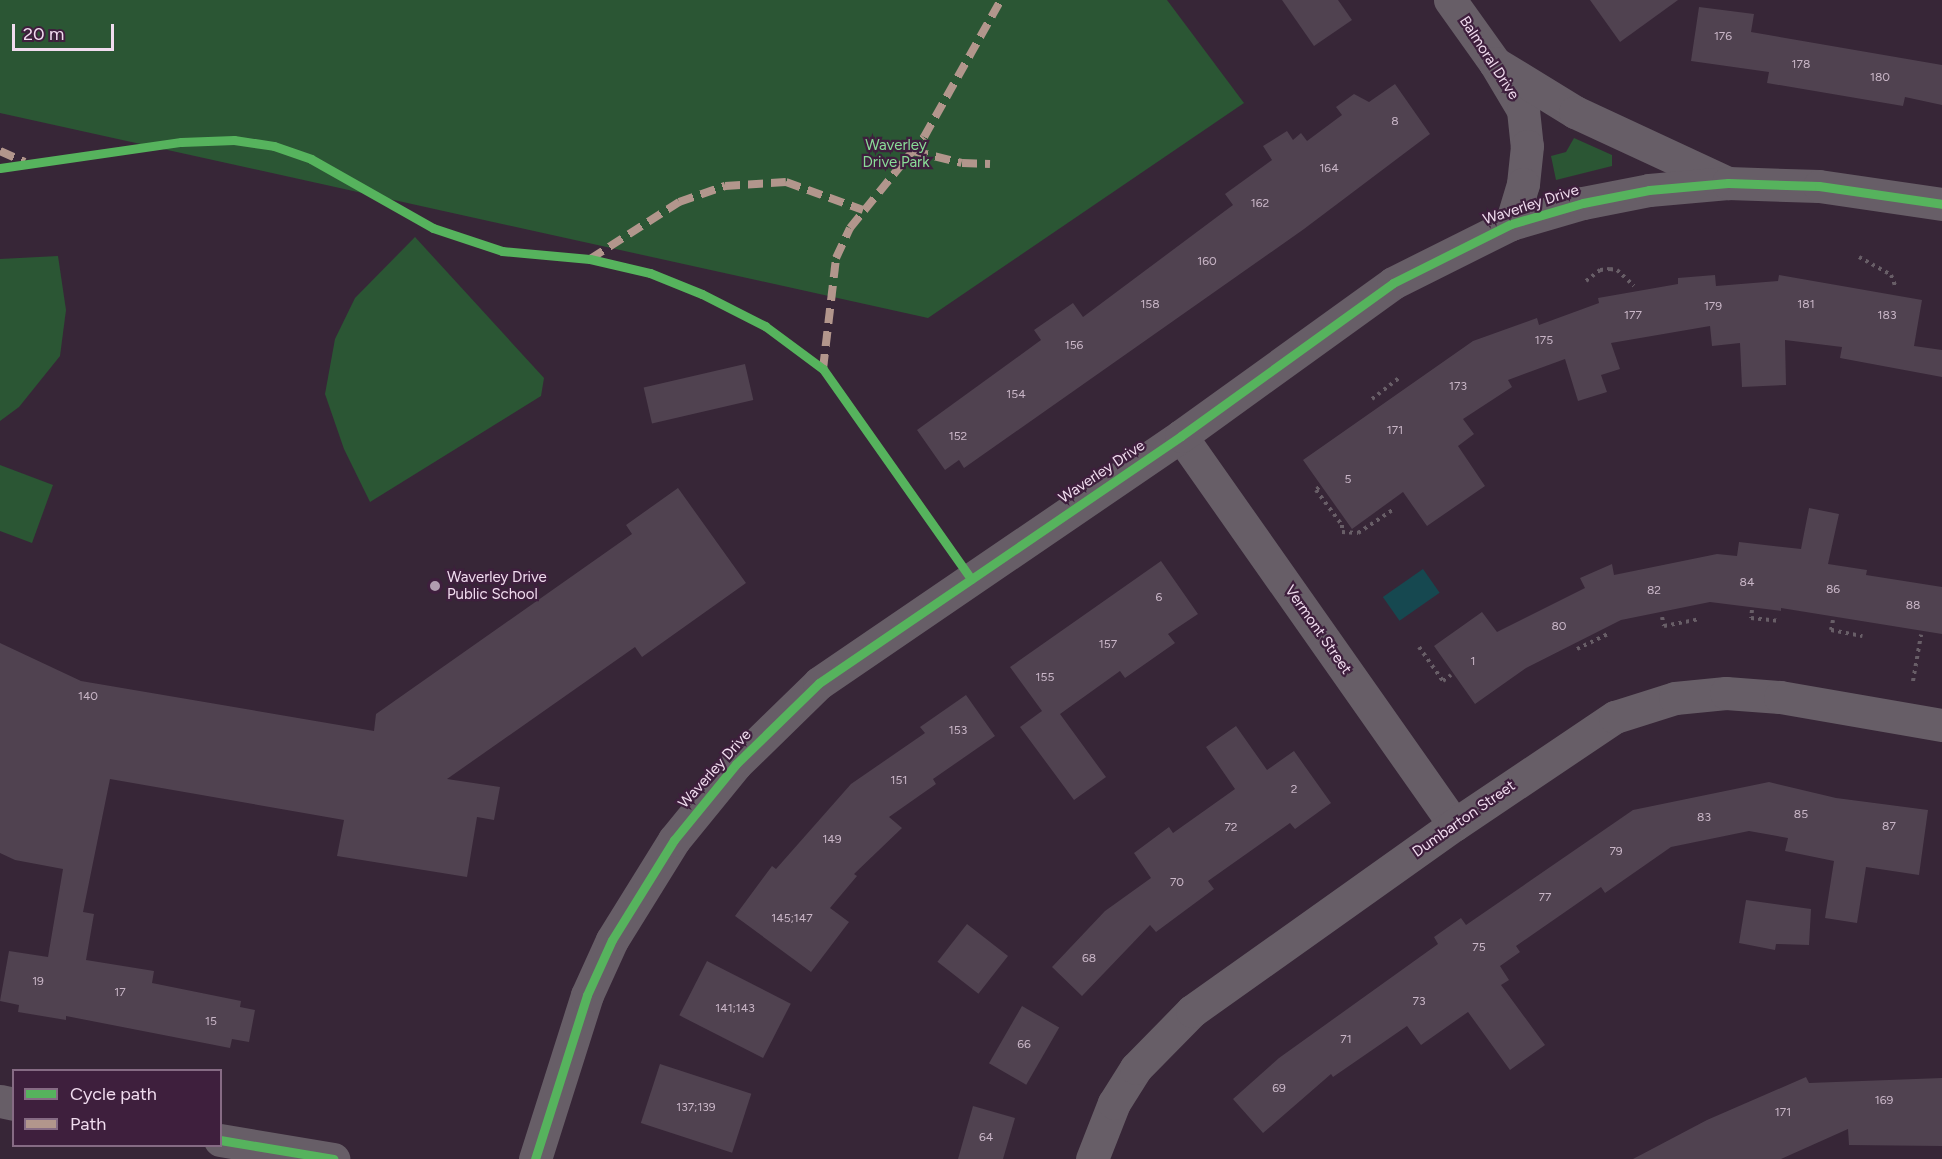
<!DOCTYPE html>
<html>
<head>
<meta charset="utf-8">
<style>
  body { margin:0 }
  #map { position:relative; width:1942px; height:1159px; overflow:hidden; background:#372637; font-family:Figtree,sans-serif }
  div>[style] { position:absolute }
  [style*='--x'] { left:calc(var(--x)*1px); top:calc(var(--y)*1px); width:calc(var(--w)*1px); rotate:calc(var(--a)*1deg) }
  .green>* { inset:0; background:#2b5634 }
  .water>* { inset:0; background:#164850; transform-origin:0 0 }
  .building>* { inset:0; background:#504250; transform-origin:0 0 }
  .path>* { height:4px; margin-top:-2px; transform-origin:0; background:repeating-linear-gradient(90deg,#685e67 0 3px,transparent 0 7.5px) }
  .minor>* { height:33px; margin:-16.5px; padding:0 16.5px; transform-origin:16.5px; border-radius:16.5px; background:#675e67 }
  .tertiary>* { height:33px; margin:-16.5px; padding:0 16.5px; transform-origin:16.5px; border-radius:16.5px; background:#675e67 }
  .quiet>* { height:8px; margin-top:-4px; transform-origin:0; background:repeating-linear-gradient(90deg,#b2968c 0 15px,transparent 0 23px) }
  .cycleway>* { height:9px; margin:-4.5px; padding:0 4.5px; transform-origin:4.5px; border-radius:4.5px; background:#56b35d }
  .dots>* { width:16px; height:16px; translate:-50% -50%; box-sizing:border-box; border:3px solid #3e1f3d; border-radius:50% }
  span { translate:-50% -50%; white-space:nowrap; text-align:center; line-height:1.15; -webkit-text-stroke:4.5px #3e1f3d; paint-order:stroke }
  .number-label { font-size:12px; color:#c9b6c7 }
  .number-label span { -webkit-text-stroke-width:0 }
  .street-label { font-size:15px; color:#f1dcef }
  .park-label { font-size:15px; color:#89dc97 }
  .poi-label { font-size:15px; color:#f1dcef }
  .left { translate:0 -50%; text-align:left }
  .legend { position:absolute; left:12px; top:1069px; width:210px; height:78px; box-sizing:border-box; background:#3e1f3d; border:2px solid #866b84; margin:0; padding:8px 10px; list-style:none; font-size:18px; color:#f1dcef }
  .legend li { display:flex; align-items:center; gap:12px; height:30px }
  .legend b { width:30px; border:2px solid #866b84 }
  .scale { position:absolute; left:12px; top:24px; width:102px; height:27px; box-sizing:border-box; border:3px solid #f1dcef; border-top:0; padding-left:8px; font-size:18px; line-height:21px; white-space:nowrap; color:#f1dcef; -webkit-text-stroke:4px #3e1f3d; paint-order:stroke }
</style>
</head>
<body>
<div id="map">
  <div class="green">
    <i style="clip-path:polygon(0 0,1167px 0,1244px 103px,928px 318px,0 113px)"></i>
    <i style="clip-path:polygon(1574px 138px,1612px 155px,1612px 166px,1556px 180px,1551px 156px,1566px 152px)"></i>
    <i style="clip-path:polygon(415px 237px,544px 378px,541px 396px,370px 502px,344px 449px,325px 394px,335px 339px,355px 298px)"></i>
    <i style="clip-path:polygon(58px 256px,66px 310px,60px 356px,19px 407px,0 421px,0 259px)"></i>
    <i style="clip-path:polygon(0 465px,53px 485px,32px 543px,0 531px)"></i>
  </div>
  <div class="water">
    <i style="left:1423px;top:569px;width:29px;height:49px;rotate:55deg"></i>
  </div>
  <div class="building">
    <i style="clip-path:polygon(1282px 0,1338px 0,1352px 20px,1314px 46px)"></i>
    <i style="clip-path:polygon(1590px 0,1678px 0,1620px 42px)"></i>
    <i style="clip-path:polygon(1699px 7px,1754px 14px,1751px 32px,1942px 65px,1942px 105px,1905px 97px,1903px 106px,1767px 83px,1769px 72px,1691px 61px)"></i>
    <i style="clip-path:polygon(1395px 84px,1430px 134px,1304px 229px,964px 468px,959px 460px,945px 470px,917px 430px,1041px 340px,1034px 330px,1073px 303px,1083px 317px,1233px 205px,1225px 194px,1272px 160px,1263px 146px,1287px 131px,1293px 140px,1301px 133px,1307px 141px,1342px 115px,1336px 107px,1354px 94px,1369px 102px)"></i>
    <i style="clip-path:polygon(1715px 275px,1716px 286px,1778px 281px,1779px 275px,1922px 300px,1914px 346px,1942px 350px,1942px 377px,1840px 358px,1842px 347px,1785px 340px,1786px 385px,1742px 387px,1740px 343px,1712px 346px,1710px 326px,1611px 343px,1620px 369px,1601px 375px,1607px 392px,1578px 401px,1565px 359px,1508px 380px,1512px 387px,1463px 419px,1474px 434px,1458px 446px,1485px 486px,1427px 526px,1403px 492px,1352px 529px,1303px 460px,1473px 341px,1537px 318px,1539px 325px,1599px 303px,1598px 298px,1678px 284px,1678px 278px)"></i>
    <i style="left:745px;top:364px;width:37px;height:104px;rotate:77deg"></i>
    <i style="clip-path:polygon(678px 488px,746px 583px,642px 657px,635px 647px,447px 779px,500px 787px,494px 820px,477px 817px,467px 877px,337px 856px,344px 820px,110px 779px,83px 912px,94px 914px,86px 960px,154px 971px,152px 983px,241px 1001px,240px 1007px,255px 1010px,249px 1042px,232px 1039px,230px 1048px,66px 1016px,66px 1020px,18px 1012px,19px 1005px,0 1001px,9px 951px,48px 957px,63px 869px,15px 860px,0 853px,0 643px,81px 681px,374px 731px,376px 714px,632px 534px,626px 525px)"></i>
    <i style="clip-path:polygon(1809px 508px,1839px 514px,1828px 564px,1867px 570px,1866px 575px,1942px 587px,1942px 634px,1781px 608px,1781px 611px,1710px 602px,1621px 620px,1526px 668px,1475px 704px,1434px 646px,1482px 612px,1497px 632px,1585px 588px,1580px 578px,1612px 564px,1614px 575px,1717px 554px,1737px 556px,1739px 542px,1801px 549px)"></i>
    <i style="clip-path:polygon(1161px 561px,1198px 614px,1168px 634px,1175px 643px,1125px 678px,1120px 671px,1060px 714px,1106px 777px,1074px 800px,1020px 727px,1042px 711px,1010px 667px)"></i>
    <i style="clip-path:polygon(966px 695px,995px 736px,933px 779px,936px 784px,889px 817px,902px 828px,854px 874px,857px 876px,830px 908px,849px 922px,811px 972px,735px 916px,772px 866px,776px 869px,851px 784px,925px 733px,920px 727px)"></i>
    <i style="clip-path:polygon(1236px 726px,1267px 770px,1294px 751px,1331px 803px,1295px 829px,1290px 823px,1208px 881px,1214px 889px,1156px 932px,1150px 925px,1082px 996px,1052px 967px,1105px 911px,1151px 878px,1134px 853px,1169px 827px,1173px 833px,1235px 789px,1206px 747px)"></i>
    <i style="clip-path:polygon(1769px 782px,1836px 798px,1928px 810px,1919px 875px,1866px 867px,1857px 923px,1825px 918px,1834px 861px,1785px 851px,1788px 838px,1749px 831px,1671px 847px,1605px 893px,1601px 887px,1516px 946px,1520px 952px,1500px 966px,1509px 980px,1501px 985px,1545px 1045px,1510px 1070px,1468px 1012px,1421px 1045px,1407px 1026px,1333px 1077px,1331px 1074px,1263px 1133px,1233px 1099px,1279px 1058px,1438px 944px,1434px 937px,1461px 918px,1466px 925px,1633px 810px)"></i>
    <i style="clip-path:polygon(1746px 900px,1811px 909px,1809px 945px,1776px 944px,1775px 950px,1739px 943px)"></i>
    <i style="left:967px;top:924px;width:52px;height:48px;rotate:38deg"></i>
    <i style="left:707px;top:961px;width:94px;height:61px;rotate:27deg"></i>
    <i style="left:1022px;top:1006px;width:43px;height:66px;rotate:30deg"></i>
    <i style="left:660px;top:1064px;width:96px;height:62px;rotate:18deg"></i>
    <i style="clip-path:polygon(1806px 1077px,1809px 1083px,1942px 1078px,1942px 1146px,1849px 1145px,1848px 1129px,1781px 1159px,1633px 1159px,1707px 1120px)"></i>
    <i style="clip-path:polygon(973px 1106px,1015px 1118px,1003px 1159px,958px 1159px)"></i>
  </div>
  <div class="path">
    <i style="--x:1859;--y:257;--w:37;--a:29"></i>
    <i style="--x:1891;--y:275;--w:14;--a:69"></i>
    <i style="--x:1586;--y:281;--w:18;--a:-38"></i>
    <i style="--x:1600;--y:270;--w:10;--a:-6"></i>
    <i style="--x:1610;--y:269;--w:7;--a:8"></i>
    <i style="--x:1617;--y:270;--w:23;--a:43"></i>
    <i style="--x:1372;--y:399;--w:34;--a:-38"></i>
    <i style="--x:1319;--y:487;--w:4;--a:135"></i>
    <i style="--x:1316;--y:490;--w:44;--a:53.4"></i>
    <i style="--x:1342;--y:525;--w:7;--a:90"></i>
    <i style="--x:1342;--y:532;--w:16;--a:4"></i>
    <i style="--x:1358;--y:533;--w:43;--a:-33.7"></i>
    <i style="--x:1752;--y:610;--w:8;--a:97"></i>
    <i style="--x:1751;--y:618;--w:30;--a:6"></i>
    <i style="--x:1662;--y:617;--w:9;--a:77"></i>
    <i style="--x:1664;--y:626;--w:36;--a:-11"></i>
    <i style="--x:1833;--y:620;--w:10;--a:101"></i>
    <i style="--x:1831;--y:630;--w:32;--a:11"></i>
    <i style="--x:1419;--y:647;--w:42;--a:54.8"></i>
    <i style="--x:1443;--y:681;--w:10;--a:-37"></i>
    <i style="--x:1577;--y:649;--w:34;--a:-26"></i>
    <i style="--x:1913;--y:681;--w:47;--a:-80.1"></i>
  </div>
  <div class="minor">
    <i style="--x:1450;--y:0;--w:77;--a:54.5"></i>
    <i style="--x:1495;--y:63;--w:55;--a:59.2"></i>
    <i style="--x:1523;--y:110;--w:36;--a:84"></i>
    <i style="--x:1527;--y:146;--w:38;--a:96"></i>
    <i style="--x:1523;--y:184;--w:42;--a:106.7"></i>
    <i style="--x:1495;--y:63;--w:94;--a:31.5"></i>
    <i style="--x:1575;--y:112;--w:169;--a:24.9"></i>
    <i style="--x:1181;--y:436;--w:475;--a:54.9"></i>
    <i style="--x:0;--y:1101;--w:14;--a:12"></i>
    <i style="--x:220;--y:1140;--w:115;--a:9.5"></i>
    <i style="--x:1092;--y:1159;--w:60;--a:-68.6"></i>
    <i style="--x:1114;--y:1103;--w:41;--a:-57.8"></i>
    <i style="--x:1136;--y:1068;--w:80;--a:-45.5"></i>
    <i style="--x:1192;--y:1011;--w:321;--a:-35.4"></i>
    <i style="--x:1454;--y:825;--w:194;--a:-33.9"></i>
    <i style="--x:1615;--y:717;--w:63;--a:-17.6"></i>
    <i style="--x:1675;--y:698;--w:51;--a:-5.6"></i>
    <i style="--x:1726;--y:693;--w:54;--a:4.2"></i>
    <i style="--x:1780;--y:697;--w:164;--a:9.8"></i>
  </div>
  <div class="tertiary">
    <i style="--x:535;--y:1159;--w:172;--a:-72.4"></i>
    <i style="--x:587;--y:995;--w:60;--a:-65.6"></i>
    <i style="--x:612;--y:940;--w:118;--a:-58.2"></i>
    <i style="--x:674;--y:840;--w:98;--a:-50.8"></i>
    <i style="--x:736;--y:764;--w:116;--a:-44.3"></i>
    <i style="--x:819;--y:683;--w:438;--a:-34.3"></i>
    <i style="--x:1181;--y:436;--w:261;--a:-35.8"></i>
    <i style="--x:1393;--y:283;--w:132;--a:-26.6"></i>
    <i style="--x:1511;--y:224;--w:75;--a:-16.3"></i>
    <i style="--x:1583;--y:203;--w:67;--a:-11.1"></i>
    <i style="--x:1649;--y:190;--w:79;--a:-5.1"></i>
    <i style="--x:1728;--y:183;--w:91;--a:1.9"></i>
    <i style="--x:1819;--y:186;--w:124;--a:8.3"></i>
  </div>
  <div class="quiet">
    <i style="--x:0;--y:151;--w:27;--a:24"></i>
    <i style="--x:913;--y:151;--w:50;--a:13.8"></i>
    <i style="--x:962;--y:163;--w:28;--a:2"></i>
    <i style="--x:590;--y:259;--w:106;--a:-32.6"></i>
    <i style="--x:679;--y:202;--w:49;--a:-19.2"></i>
    <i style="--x:725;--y:186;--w:61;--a:-3.8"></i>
    <i style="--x:786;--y:182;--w:82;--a:20"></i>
    <i style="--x:823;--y:369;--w:112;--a:-83.3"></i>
    <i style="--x:836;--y:258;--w:33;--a:-65"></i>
    <i style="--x:850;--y:228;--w:117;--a:-50.9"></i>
    <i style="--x:924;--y:137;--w:157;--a:-60.7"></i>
  </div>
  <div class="cycleway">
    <i style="--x:0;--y:168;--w:183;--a:-8.2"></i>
    <i style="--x:181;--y:142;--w:53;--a:-2.2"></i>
    <i style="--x:234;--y:140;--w:40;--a:8.5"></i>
    <i style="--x:274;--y:146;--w:39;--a:19"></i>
    <i style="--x:311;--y:159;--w:140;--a:29.5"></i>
    <i style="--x:433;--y:228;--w:73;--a:18.4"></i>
    <i style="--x:502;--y:251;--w:88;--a:5.2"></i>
    <i style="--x:590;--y:259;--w:62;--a:13.1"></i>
    <i style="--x:650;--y:273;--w:56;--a:22"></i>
    <i style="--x:702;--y:294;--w:71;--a:26.9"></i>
    <i style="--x:765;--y:326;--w:72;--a:36.6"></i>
    <i style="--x:823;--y:369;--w:257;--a:54.8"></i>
    <i style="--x:220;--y:1140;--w:115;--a:9.5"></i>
    <i style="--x:535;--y:1159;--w:172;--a:-72.4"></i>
    <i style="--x:587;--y:995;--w:60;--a:-65.6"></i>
    <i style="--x:612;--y:940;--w:118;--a:-58.2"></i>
    <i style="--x:674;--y:840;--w:98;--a:-50.8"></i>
    <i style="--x:736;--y:764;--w:116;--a:-44.3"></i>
    <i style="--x:819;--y:683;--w:438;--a:-34.3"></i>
    <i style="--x:1181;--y:436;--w:261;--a:-35.8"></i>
    <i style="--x:1393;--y:283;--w:132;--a:-26.6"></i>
    <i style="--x:1511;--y:224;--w:75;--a:-16.3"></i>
    <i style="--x:1583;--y:203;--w:67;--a:-11.1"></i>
    <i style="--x:1649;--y:190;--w:79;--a:-5.1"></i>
    <i style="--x:1728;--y:183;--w:91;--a:1.9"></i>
    <i style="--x:1819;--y:186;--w:124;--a:8.3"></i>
  </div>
  <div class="dots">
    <i style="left:435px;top:586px;background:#b09caf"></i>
  </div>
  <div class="number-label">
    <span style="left:1723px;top:37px">176</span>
    <span style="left:1801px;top:65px">178</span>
    <span style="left:1880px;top:78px">180</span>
    <span style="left:1395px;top:122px">8</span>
    <span style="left:1329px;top:169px">164</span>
    <span style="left:1260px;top:204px">162</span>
    <span style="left:1207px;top:262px">160</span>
    <span style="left:1150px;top:305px">158</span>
    <span style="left:1806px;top:305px">181</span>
    <span style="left:1713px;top:307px">179</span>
    <span style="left:1633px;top:316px">177</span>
    <span style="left:1887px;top:316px">183</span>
    <span style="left:1544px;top:341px">175</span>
    <span style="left:1074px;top:346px">156</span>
    <span style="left:1458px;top:387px">173</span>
    <span style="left:1016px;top:395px">154</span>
    <span style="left:1395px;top:431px">171</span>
    <span style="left:958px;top:437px">152</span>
    <span style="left:1348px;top:480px">5</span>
    <span style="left:1747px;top:583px">84</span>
    <span style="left:1833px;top:590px">86</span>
    <span style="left:1654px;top:591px">82</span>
    <span style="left:1159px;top:598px">6</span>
    <span style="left:1913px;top:606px">88</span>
    <span style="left:1559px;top:627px">80</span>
    <span style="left:1108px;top:645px">157</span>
    <span style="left:1473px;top:662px">1</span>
    <span style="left:1045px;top:678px">155</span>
    <span style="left:88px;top:697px">140</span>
    <span style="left:958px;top:731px">153</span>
    <span style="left:899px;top:781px">151</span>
    <span style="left:1294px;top:790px">2</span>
    <span style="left:1801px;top:815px">85</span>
    <span style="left:1704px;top:818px">83</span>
    <span style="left:1889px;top:827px">87</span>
    <span style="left:1231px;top:828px">72</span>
    <span style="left:832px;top:840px">149</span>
    <span style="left:1616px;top:852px">79</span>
    <span style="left:1177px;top:883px">70</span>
    <span style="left:1545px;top:898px">77</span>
    <span style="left:792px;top:919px">145;147</span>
    <span style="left:1479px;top:948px">75</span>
    <span style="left:1089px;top:959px">68</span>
    <span style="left:38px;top:982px">19</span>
    <span style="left:120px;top:993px">17</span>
    <span style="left:1419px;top:1002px">73</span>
    <span style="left:735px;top:1009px">141;143</span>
    <span style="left:211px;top:1022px">15</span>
    <span style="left:1346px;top:1040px">71</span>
    <span style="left:1024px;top:1045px">66</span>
    <span style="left:1279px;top:1089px">69</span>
    <span style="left:1884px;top:1101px">169</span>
    <span style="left:696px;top:1108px">137;139</span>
    <span style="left:1783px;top:1113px">171</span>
    <span style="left:986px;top:1138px">64</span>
  </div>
  <div class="street-label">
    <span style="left:1489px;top:58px;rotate:57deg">Balmoral Drive</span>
    <span style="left:1531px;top:205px;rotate:-18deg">Waverley Drive</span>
    <span style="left:1102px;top:472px;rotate:-34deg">Waverley Drive</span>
    <span style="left:1318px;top:630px;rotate:55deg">Vermont Street</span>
    <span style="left:715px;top:769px;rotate:-48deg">Waverley Drive</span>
    <span style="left:1464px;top:819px;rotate:-35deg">Dumbarton Street</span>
  </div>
  <div class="park-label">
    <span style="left:896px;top:154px">Waverley<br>Drive Park</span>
  </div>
  <div class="poi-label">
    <span class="left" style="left:447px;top:586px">Waverley Drive<br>Public School</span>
  </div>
  <ul class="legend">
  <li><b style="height:8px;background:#56b35d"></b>Cycle path</li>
  <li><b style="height:8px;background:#b2968c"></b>Path</li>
  </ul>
  <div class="scale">20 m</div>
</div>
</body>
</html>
